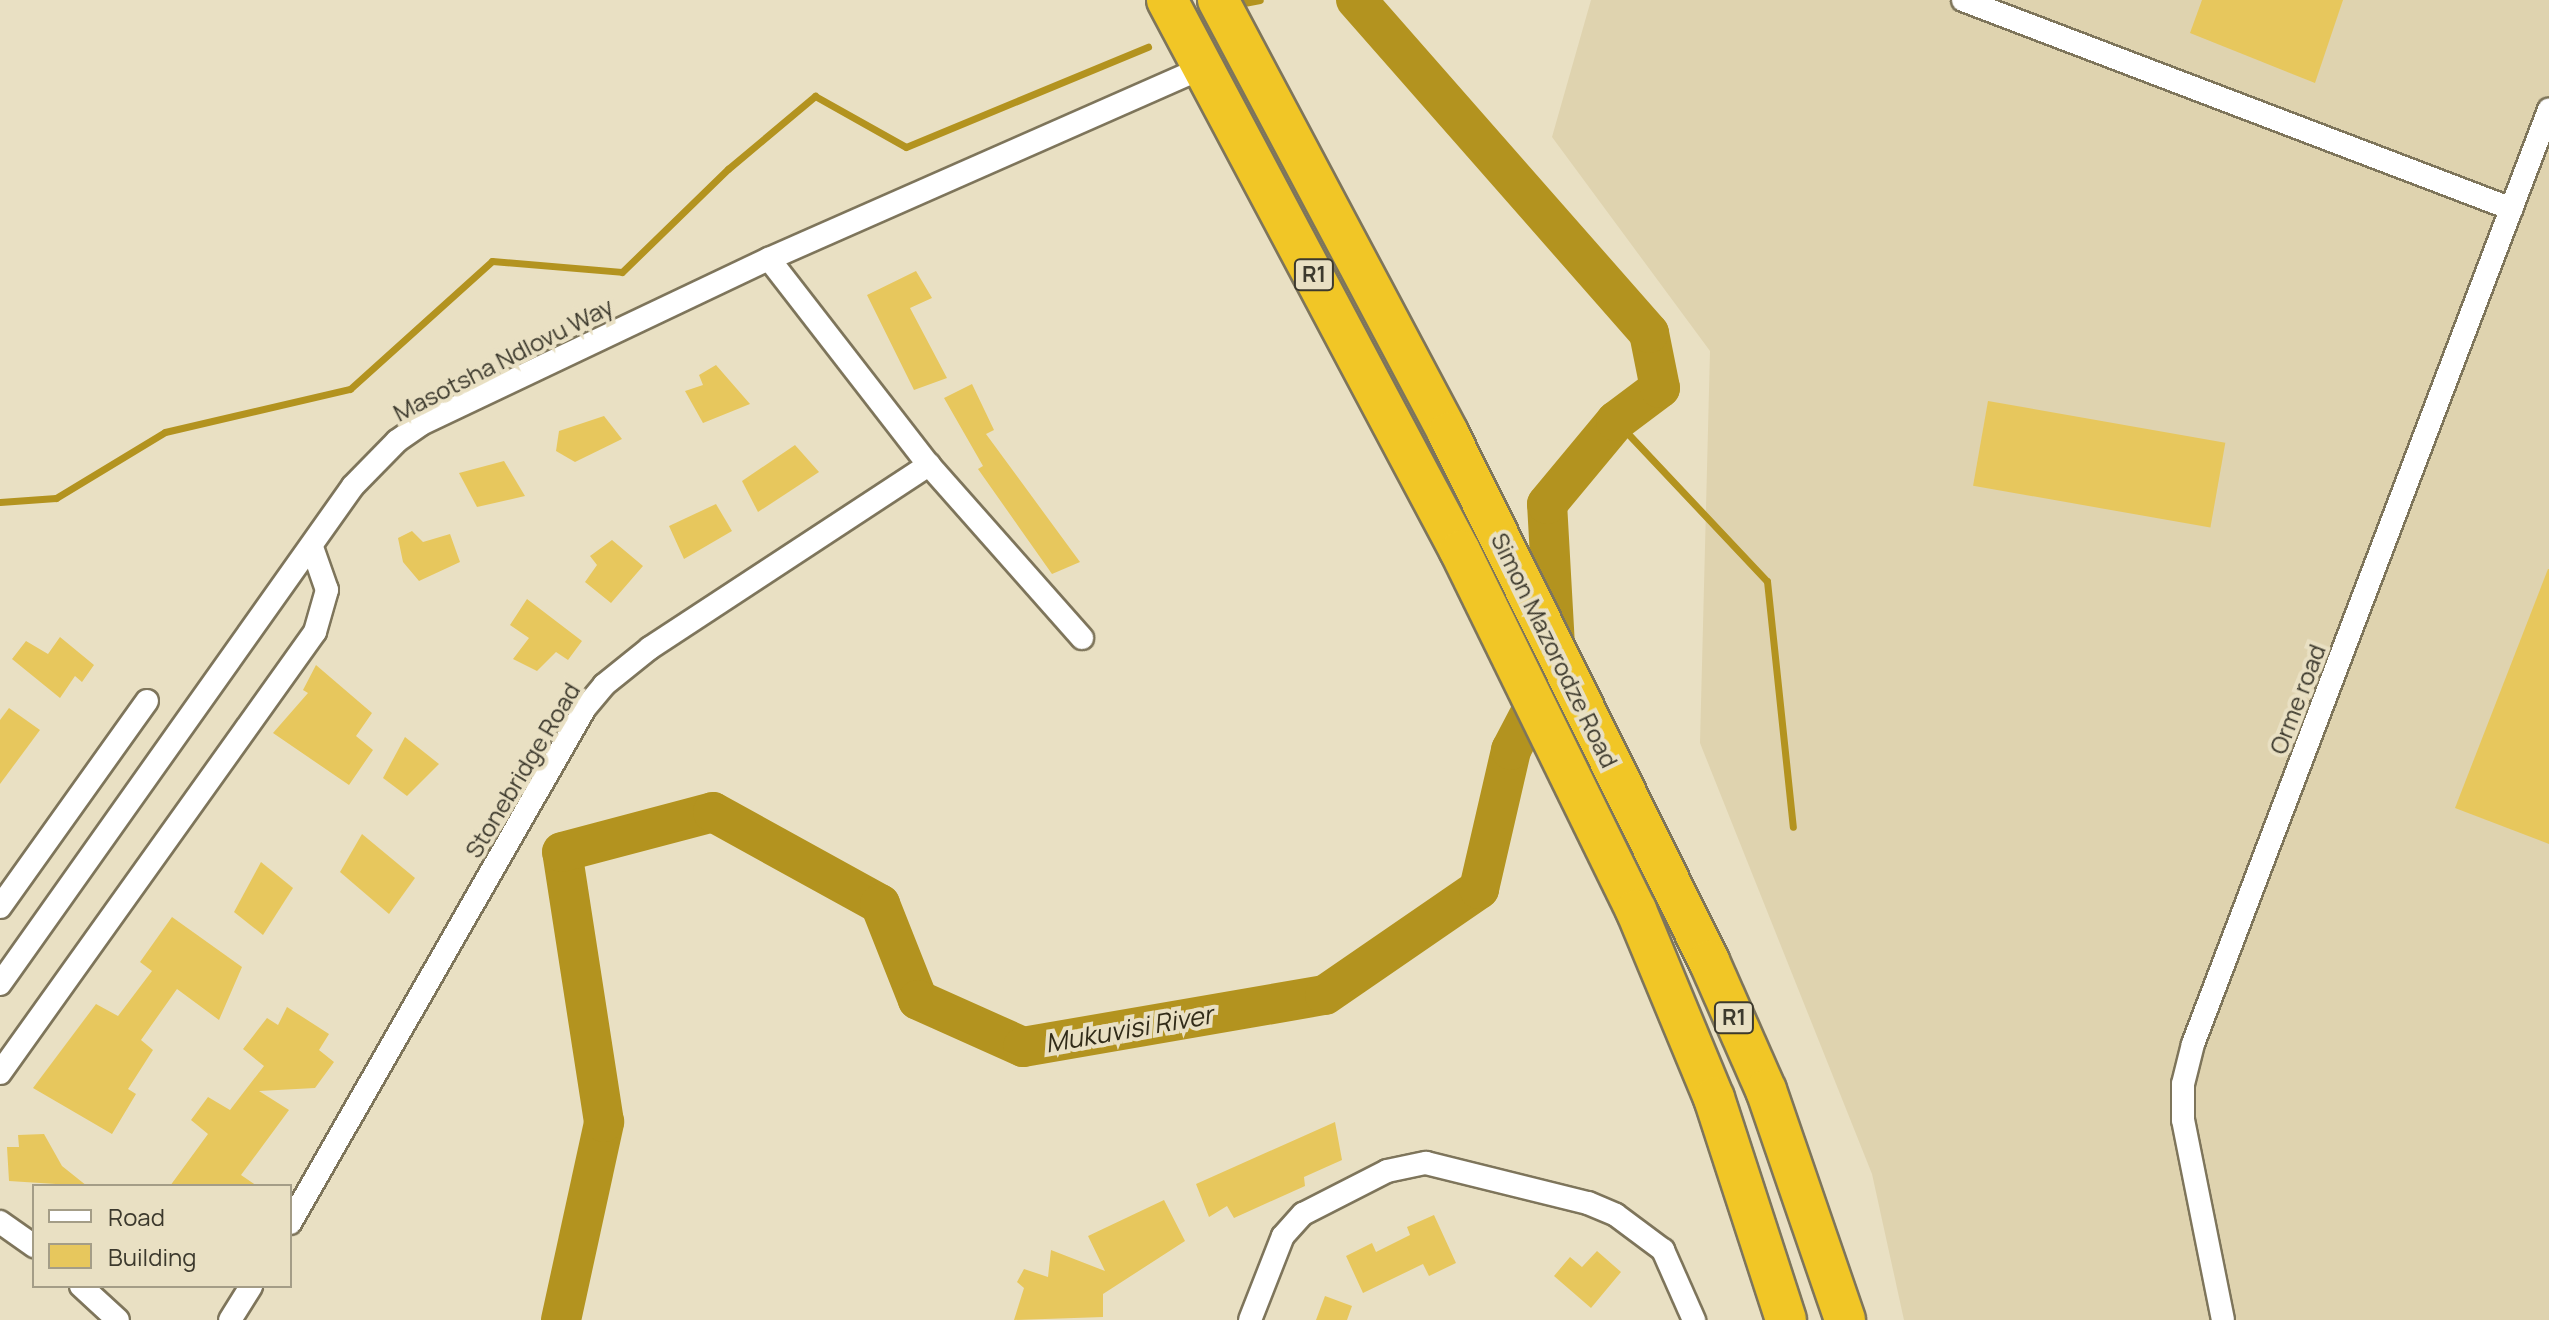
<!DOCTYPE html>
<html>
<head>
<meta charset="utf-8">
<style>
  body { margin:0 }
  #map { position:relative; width:2549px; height:1320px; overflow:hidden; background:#e9e0c3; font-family:Manrope,sans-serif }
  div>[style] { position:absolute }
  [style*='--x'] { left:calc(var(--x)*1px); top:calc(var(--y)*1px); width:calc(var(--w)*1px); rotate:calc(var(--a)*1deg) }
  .built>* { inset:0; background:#dfd3af }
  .stream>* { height:7px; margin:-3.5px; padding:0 3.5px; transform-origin:3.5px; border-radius:3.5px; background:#b3931f }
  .river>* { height:40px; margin:-20px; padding:0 20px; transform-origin:20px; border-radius:20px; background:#b3931f }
  .building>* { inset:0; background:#e7c75d; transform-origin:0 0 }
  .roads { filter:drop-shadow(2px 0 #7e755b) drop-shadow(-2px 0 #7e755b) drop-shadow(0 2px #7e755b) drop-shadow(0 -2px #7e755b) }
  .street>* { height:22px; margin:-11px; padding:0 11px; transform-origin:11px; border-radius:11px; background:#fff }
  .highway>* { height:40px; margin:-20px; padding:0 20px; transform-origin:20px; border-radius:20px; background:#f1c626 }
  span { translate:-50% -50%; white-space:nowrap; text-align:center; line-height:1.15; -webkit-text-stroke:8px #e9e0c3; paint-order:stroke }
  .shield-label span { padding:2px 6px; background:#e9e0c3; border:2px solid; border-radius:6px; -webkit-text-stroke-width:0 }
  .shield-label { font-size:22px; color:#3c392d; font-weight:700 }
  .street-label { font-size:24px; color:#3c392d }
  .water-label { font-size:26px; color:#312b18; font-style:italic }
  .legend { position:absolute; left:32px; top:1184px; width:260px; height:104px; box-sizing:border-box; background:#e9e0c3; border:2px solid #a49d87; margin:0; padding:10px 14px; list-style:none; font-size:24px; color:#3c392d }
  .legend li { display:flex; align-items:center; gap:16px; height:40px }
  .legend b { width:40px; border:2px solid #a49d87 }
</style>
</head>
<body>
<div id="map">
  <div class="built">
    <i style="clip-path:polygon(1591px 0,2549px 0,2549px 1320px,1904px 1320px,1872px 1174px,1700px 743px,1710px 351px,1552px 137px)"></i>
  </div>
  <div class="stream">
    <i style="--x:1244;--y:3;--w:16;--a:-11"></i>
    <i style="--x:1616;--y:421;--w:220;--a:46.7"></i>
    <i style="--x:1767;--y:581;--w:247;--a:84"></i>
    <i style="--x:0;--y:502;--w:56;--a:-4.1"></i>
    <i style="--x:56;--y:498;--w:127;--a:-31.2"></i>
    <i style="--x:165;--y:432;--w:190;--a:-13.1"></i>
    <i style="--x:350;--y:389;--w:191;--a:-42"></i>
    <i style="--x:492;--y:261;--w:130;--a:4.8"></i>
    <i style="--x:622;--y:272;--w:148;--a:-44.2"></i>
    <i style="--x:728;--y:169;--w:114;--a:-40"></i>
    <i style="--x:815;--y:96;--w:104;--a:29.3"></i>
    <i style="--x:906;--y:147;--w:262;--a:-22.5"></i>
  </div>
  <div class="river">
    <i style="--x:561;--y:1320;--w:203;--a:-77.7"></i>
    <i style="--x:604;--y:1122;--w:273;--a:-98.8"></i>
    <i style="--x:562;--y:852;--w:156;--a:-14.8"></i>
    <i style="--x:713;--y:812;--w:191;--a:28.9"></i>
    <i style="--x:880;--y:904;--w:103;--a:68.4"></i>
    <i style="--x:918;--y:1000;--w:115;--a:24.1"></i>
    <i style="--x:1023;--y:1047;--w:306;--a:-9.8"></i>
    <i style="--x:1325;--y:995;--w:187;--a:-34.5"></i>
    <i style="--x:1479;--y:889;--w:143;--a:-77"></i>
    <i style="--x:1511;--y:750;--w:97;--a:-62.4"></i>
    <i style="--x:1556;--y:664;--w:160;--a:-93.2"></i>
    <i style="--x:1547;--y:504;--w:108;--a:-50.3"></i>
    <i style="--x:1616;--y:421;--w:55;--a:-36.9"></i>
    <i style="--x:1660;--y:388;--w:56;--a:-101.3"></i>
    <i style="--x:1649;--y:333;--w:444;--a:-131.3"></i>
  </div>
  <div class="building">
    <i style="clip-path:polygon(2202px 0,2343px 0,2315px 83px,2190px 33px)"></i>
    <i style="clip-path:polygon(916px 271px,932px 298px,910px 308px,947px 378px,914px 390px,867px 295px)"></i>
    <i style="clip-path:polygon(716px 365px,750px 404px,703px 423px,685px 391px,703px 385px,699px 375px)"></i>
    <i style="clip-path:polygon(972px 384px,994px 430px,986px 434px,1080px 562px,1052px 574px,978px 469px,983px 466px,944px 398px)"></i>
    <i style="left:1988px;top:401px;width:241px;height:86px;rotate:10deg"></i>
    <i style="clip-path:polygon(604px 416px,622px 439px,575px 462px,556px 451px,559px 431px)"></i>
    <i style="clip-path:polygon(795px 445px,819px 472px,758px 512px,742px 481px)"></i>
    <i style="clip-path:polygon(504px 461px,525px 496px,477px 507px,459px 473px)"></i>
    <i style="clip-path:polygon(716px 504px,732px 531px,684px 559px,669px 526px)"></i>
    <i style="clip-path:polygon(412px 531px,423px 542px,450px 534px,460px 562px,419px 581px,403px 562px,398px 538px)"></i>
    <i style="clip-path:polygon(612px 540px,643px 566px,611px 603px,585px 582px,597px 565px,590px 556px)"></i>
    <i style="clip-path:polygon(2548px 569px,2549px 569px,2549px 844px,2455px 808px)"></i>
    <i style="clip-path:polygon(527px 599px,582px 641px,568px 660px,556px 652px,537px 671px,513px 659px,529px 638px,510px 625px)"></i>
    <i style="clip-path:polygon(60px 637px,94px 665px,82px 682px,75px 676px,60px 698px,12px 659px,26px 641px,48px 654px)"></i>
    <i style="clip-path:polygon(316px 665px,372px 713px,356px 736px,373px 750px,349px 785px,273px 733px,308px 693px,303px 690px)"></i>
    <i style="clip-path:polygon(9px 708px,40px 730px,0 784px,0 720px)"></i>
    <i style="clip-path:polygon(405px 737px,439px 764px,407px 796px,383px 778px)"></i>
    <i style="clip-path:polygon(362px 834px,415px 878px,389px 914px,340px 872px)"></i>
    <i style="clip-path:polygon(261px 862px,293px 888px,263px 935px,234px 912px)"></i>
    <i style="clip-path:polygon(172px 917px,242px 967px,219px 1020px,177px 989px,141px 1040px,153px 1050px,128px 1089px,136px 1094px,112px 1134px,33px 1088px,96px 1004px,118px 1016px,152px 971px,140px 962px)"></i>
    <i style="clip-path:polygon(287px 1007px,329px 1034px,319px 1050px,334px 1062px,315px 1088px,259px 1091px,289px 1110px,241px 1175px,257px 1186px,170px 1186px,208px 1134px,191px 1120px,208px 1097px,230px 1110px,264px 1066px,243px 1049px,267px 1018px,278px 1025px)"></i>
    <i style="clip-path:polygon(1335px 1122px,1342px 1160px,1304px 1177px,1305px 1186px,1234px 1218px,1227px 1206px,1209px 1217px,1196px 1184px)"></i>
    <i style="clip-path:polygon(44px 1134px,62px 1166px,87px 1186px,9px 1181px,7px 1147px,19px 1147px,18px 1135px)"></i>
    <i style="clip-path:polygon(1164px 1200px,1185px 1241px,1103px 1294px,1103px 1317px,1014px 1320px,1024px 1288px,1017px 1282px,1024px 1269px,1048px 1277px,1051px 1250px,1105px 1271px,1088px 1236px)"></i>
    <i style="clip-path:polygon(1434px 1215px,1456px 1263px,1429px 1276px,1423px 1264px,1363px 1293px,1346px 1256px,1372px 1243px,1376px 1252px,1410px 1235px,1407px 1227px)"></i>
    <i style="clip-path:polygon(1597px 1251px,1621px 1272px,1591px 1308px,1554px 1276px,1570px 1257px,1582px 1267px)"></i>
    <i style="clip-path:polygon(1325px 1296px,1352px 1306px,1347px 1320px,1316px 1320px)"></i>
  </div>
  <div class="roads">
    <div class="street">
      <i style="--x:1963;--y:0;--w:587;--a:20.84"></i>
      <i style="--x:769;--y:259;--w:261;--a:52.2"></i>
      <i style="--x:929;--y:465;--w:231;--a:48.5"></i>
      <i style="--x:0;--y:907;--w:253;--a:-54.5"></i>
      <i style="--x:0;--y:984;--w:610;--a:-54.67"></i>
      <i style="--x:353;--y:486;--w:63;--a:-45.6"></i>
      <i style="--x:397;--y:441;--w:29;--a:-35"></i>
      <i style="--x:421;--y:424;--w:385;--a:-25.4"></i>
      <i style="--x:769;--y:259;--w:474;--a:-23.8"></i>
      <i style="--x:0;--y:1073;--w:542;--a:-54.46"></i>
      <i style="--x:315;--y:632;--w:44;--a:-74.1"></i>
      <i style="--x:327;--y:590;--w:42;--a:-109.3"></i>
      <i style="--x:0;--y:1222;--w:42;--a:35.2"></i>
      <i style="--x:290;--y:1223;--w:594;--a:-60.2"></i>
      <i style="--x:585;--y:708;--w:30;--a:-50"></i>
      <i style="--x:604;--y:685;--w:59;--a:-38.8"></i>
      <i style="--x:650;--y:648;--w:334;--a:-33.3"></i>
      <i style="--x:81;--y:1286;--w:50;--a:42.6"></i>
      <i style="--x:230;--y:1320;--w:40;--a:-58"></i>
      <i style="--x:1250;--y:1320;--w:90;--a:-68.6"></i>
      <i style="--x:1283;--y:1236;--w:30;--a:-48"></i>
      <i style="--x:1303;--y:1214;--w:94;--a:-27.1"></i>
      <i style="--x:1387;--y:1171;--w:40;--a:-12"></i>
      <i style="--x:1426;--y:1163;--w:167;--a:13.9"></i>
      <i style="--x:1588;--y:1203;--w:30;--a:23"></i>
      <i style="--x:1616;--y:1215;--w:59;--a:36.7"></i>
      <i style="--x:1663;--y:1250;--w:77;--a:66.1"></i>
      <i style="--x:2223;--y:1320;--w:204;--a:-101.3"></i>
      <i style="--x:2183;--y:1120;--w:36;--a:-90"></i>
      <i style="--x:2183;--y:1084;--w:41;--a:-76"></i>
      <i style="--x:2193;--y:1044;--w:1000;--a:-69.14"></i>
    </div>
    <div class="highway">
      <i style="--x:1167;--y:0;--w:624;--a:62"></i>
      <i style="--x:1460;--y:551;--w:400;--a:63.9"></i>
      <i style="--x:1636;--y:910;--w:204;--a:67.5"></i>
      <i style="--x:1714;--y:1098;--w:233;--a:72"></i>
      <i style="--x:1218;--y:0;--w:490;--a:62"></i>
      <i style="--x:1448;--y:433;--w:589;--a:63.7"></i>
      <i style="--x:1709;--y:961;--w:141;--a:66.2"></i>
      <i style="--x:1766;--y:1090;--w:243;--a:71"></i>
    </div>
  </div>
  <div class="shield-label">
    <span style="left:1314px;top:275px">R1</span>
    <span style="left:1734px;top:1018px">R1</span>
  </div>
  <div class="street-label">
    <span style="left:503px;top:359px;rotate:-27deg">Masotsha Ndlovu Way</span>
    <span style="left:1555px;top:650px;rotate:64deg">Simon Mazorodze Road</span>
    <span style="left:2297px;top:699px;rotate:-69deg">Orme road</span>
    <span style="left:522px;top:770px;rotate:-59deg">Stonebridge Road</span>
  </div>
  <div class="water-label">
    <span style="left:1129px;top:1029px;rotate:-10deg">Mukuvisi River</span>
  </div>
  <ul class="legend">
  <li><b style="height:10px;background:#fff"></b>Road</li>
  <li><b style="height:22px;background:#e7c75d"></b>Building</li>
  </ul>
</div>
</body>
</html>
